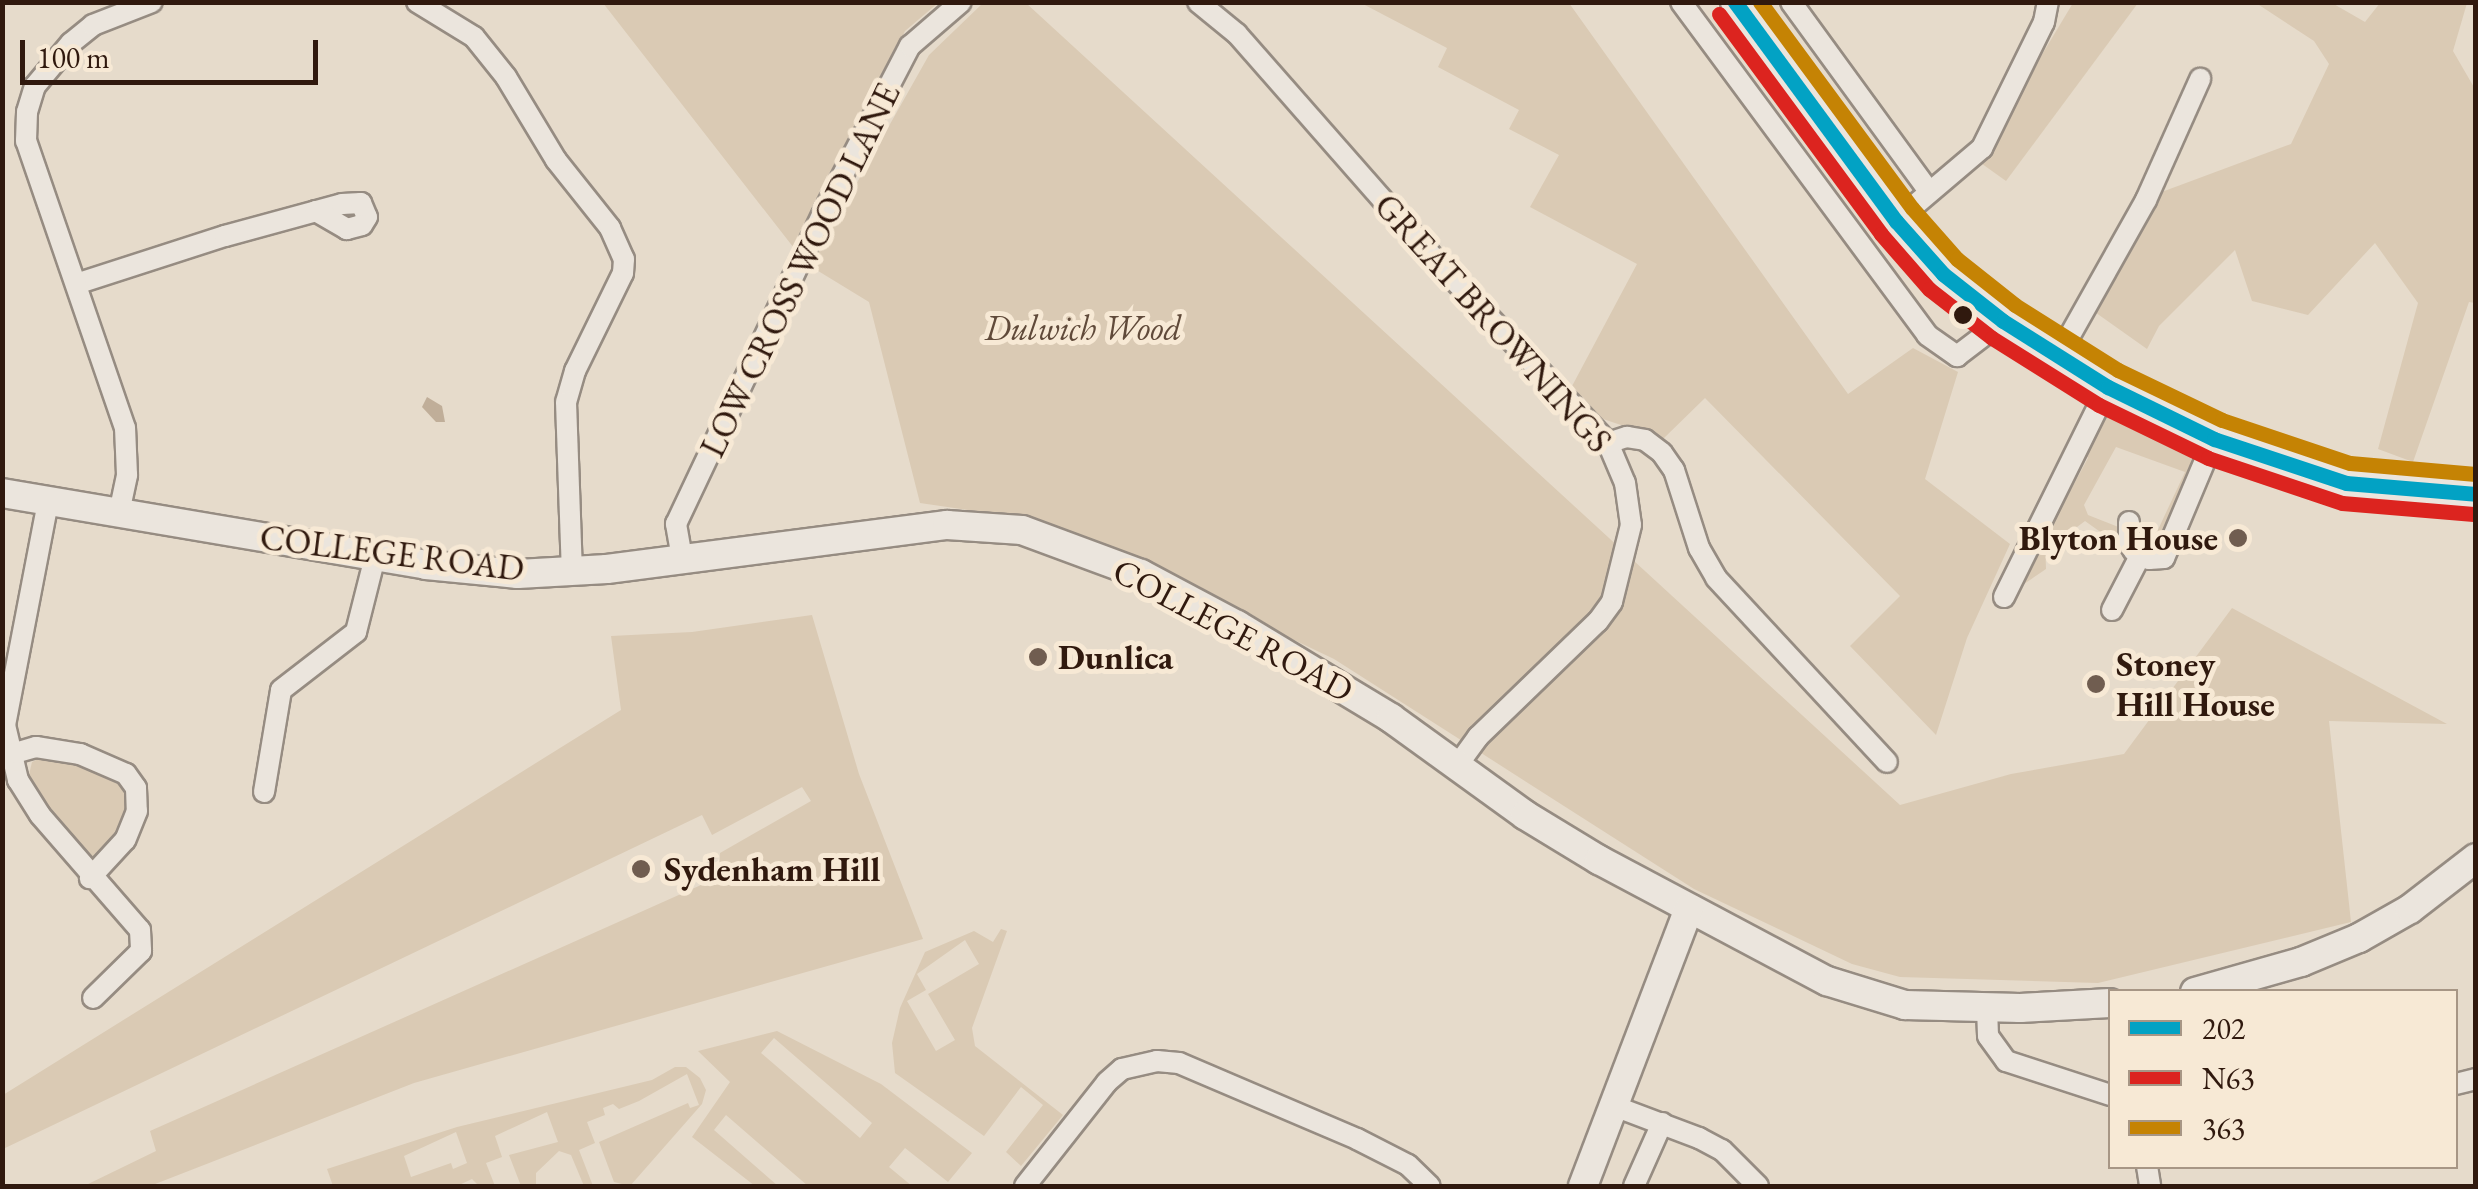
<!DOCTYPE html>
<html>
<head>
<meta charset="utf-8">
<style>
  body { margin:0 }
  #map { position:relative; width:2478px; height:1189px; overflow:hidden; background:#e6dbcb; font-family:"EB Garamond",serif }
  div>[style] { position:absolute }
  [style*='--x'] { left:calc(var(--x)*1px); top:calc(var(--y)*1px); width:calc(var(--w)*1px); rotate:calc(var(--a)*1deg) }
  .green>* { inset:0; background:#dacab4 }
  .water>* { inset:0; background:#c0ae99 }
  .roads { filter:drop-shadow(2px 0 #968c82) drop-shadow(-2px 0 #968c82) drop-shadow(0 2px #968c82) drop-shadow(0 -2px #968c82) }
  .street>* { height:20px; margin:-10px; padding:0 10px; transform-origin:10px; border-radius:10px; background:#ebe5dd }
  .secondary>* { height:28px; margin:-14px; padding:0 14px; transform-origin:14px; border-radius:14px; background:#ebe5dd }
  .bus-1>* { height:15px; margin:-7.5px; padding:0 7.5px; transform-origin:7.5px; border-radius:7.5px; background:#02a2c4 }
  .bus-2>* { height:15px; margin:-7.5px; padding:0 7.5px; transform-origin:7.5px; border-radius:7.5px; background:#dc241f }
  .bus-3>* { height:15px; margin:-7.5px; padding:0 7.5px; transform-origin:7.5px; border-radius:7.5px; background:#c58304 }
  .dots>* { width:28px; height:28px; translate:-50% -50%; box-sizing:border-box; border:5px solid #f7e9d5; border-radius:50% }
  span { translate:-50% -50%; white-space:nowrap; text-align:center; line-height:1.15; -webkit-text-stroke:10px #f7e9d5; paint-order:stroke }
  .street-label { font-size:35px; color:#30190e }
  .park-label { font-size:35px; color:#604a3a; font-style:italic }
  .poi-label { font-size:35px; color:#30190e; font-weight:700 }
  .right { translate:-100% -50%; text-align:right }
  .left { translate:0 -50%; text-align:left }
  .frame { position:absolute; inset:0; border:5px solid #30190e; pointer-events:none }
  .legend { position:absolute; left:2108px; top:989px; width:350px; height:180px; box-sizing:border-box; background:#f7e9d5; border:2px solid #a79685; margin:0; padding:12px 18px; list-style:none; font-size:30px; color:#30190e }
  .legend li { display:flex; align-items:center; gap:20px; height:50px }
  .legend b { width:50px; border:2px solid #a79685 }
  .scale { position:absolute; left:20px; top:40px; width:298px; height:45px; box-sizing:border-box; border:5px solid #30190e; border-top:0; padding-left:12px; font-size:30px; line-height:35px; white-space:nowrap; color:#30190e; -webkit-text-stroke:8px #f7e9d5; paint-order:stroke }
</style>
</head>
<body>
<div id="map">
  <div class="green">
    <i style="clip-path:polygon(603px 3px,938px 3px,905px 31px,797px 252px)"></i>
    <i style="clip-path:polygon(983px 3px,1026px 3px,1900px 805px,2011px 774px,2124px 754px,2232px 608px,2447px 724px,2329px 721px,2351px 922px,2098px 983px,1900px 977px,1852px 964px,1694px 889px,1334px 659px,1137px 565px,1016px 517px,920px 503px,869px 302px,810px 266px,929px 55px)"></i>
    <i style="clip-path:polygon(1361px 3px,1569px 3px,1848px 394px,1913px 348px,1958px 372px,1925px 479px,2010px 544px,1967px 638px,1936px 735px,1850px 646px,1900px 596px,1705px 398px,1663px 439px,1597px 417px,1571px 388px,1637px 264px,1530px 207px,1559px 155px,1509px 129px,1519px 110px,1438px 67px,1447px 48px)"></i>
    <i style="clip-path:polygon(2073px 3px,2138px 3px,2006px 181px,1978px 161px)"></i>
    <i style="clip-path:polygon(2256px 3px,2332px 3px,2365px 22px,2380px 3px,2467px 3px,2453px 51px,2475px 89px,2475px 303px,2469px 302px,2413px 462px,2378px 449px,2418px 303px,2375px 243px,2308px 315px,2252px 301px,2235px 250px,2159px 326px,2147px 349px,2092px 310px,2159px 193px,2291px 144px,2329px 64px,2314px 41px)"></i>
    <i style="clip-path:polygon(2105px 406px,2144px 425px,2154px 438px,2182px 440px,2192px 450px,2191px 464px,2158px 548px,2150px 551px,2135px 539px,2136px 525px,2156px 534px,2185px 472px,2116px 447px,2084px 505px,2088px 515px,2121px 528px,2120px 546px,2085px 521px,2069px 533px,2052px 534px,2045px 540px,2046px 569px,2024px 584px,2009px 575px,2057px 496px,2066px 499px,2088px 458px,2083px 450px)"></i>
    <i style="clip-path:polygon(812px 615px,859px 774px,923px 939px,414px 1083px,150px 1186px,84px 1186px,156px 1151px,150px 1131px,719px 877px,720px 853px,811px 801px,802px 787px,712px 835px,702px 815px,3px 1149px,3px 1095px,621px 710px,611px 636px,692px 632px)"></i>
    <i style="clip-path:polygon(47px 755px,104px 771px,123px 783px,130px 796px,120px 832px,92px 861px,50px 818px,28px 779px,32px 762px)"></i>
    <i style="clip-path:polygon(evenodd,1001px 929px,1007px 931px,972px 1028px,975px 1046px,1063px 1115px,1021px 1166px,1006px 1152px,1043px 1105px,1021px 1087px,984px 1136px,895px 1073px,892px 1043px,900px 1008px,925px 952px,974px 931px,993px 942px,1001px 929px,965px 940px,979px 964px,928px 994px,955px 1040px,936px 1051px,907px 1001px,926px 990px,917px 974px,965px 940px)"></i>
    <i style="clip-path:polygon(evenodd,777px 1031px,881px 1084px,972px 1153px,948px 1182px,905px 1148px,889px 1167px,912px 1186px,808px 1186px,726px 1115px,714px 1130px,778px 1186px,755px 1186px,692px 1137px,730px 1082px,698px 1051px,777px 1031px,774px 1038px,872px 1123px,860px 1138px,761px 1053px,774px 1038px)"></i>
    <i style="clip-path:polygon(evenodd,675px 1067px,686px 1067px,700px 1078px,706px 1090px,702px 1104px,630px 1186px,614px 1182px,599px 1142px,688px 1103px,690px 1108px,699px 1105px,687px 1074px,639px 1101px,619px 1109px,613px 1104px,603px 1108px,605px 1115px,587px 1122px,595px 1143px,579px 1150px,593px 1186px,584px 1186px,571px 1155px,559px 1151px,536px 1173px,536px 1186px,521px 1186px,509px 1155px,558px 1142px,547px 1112px,495px 1136px,502px 1157px,486px 1163px,495px 1186px,479px 1186px,472px 1179px,457px 1186px,333px 1186px,327px 1169px,457px 1127px,652px 1080px,675px 1067px,456px 1132px,467px 1163px,453px 1169px,451px 1163px,411px 1177px,404px 1156px,456px 1132px)"></i>
  </div>
  <div class="water">
    <i style="clip-path:polygon(427px 397px,442px 406px,445px 422px,436px 422px,422px 407px)"></i>
  </div>
  <div class="roads">
    <div class="street">
      <i style="--x:417;--y:2;--w:67;--a:31.6"></i>
      <i style="--x:474;--y:37;--w:51;--a:51.3"></i>
      <i style="--x:506;--y:77;--w:97;--a:58.9"></i>
      <i style="--x:556;--y:160;--w:87;--a:51.5"></i>
      <i style="--x:610;--y:228;--w:34;--a:66"></i>
      <i style="--x:624;--y:259;--w:14;--a:94"></i>
      <i style="--x:623;--y:273;--w:109;--a:116.1"></i>
      <i style="--x:575;--y:371;--w:32;--a:106"></i>
      <i style="--x:566;--y:402;--w:169;--a:88"></i>
      <i style="--x:1198;--y:2;--w:50;--a:39.4"></i>
      <i style="--x:1237;--y:34;--w:303;--a:48.7"></i>
      <i style="--x:1437;--y:262;--w:249;--a:46.6"></i>
      <i style="--x:1608;--y:443;--w:43;--a:67"></i>
      <i style="--x:1625;--y:483;--w:42;--a:81.9"></i>
      <i style="--x:1631;--y:525;--w:79;--a:103.9"></i>
      <i style="--x:1612;--y:602;--w:24;--a:126"></i>
      <i style="--x:1598;--y:621;--w:167;--a:136"></i>
      <i style="--x:1478;--y:737;--w:36;--a:126"></i>
      <i style="--x:1681;--y:2;--w:414;--a:53.5"></i>
      <i style="--x:1927;--y:335;--w:37;--a:35"></i>
      <i style="--x:1957;--y:356;--w:58;--a:-37.3"></i>
      <i style="--x:1791;--y:2;--w:234;--a:53.9"></i>
      <i style="--x:1896;--y:221;--w:113;--a:-40.3"></i>
      <i style="--x:1982;--y:148;--w:140;--a:-63.8"></i>
      <i style="--x:2044;--y:22;--w:20;--a:-79"></i>
      <i style="--x:76;--y:284;--w:157;--a:-17.9"></i>
      <i style="--x:225;--y:236;--w:121;--a:-15.3"></i>
      <i style="--x:342;--y:204;--w:19;--a:-3"></i>
      <i style="--x:361;--y:203;--w:15;--a:67"></i>
      <i style="--x:367;--y:217;--w:9;--a:122"></i>
      <i style="--x:362;--y:225;--w:16;--a:165"></i>
      <i style="--x:347;--y:229;--w:36;--a:-150"></i>
      <i style="--x:2059;--y:355;--w:178;--a:-60.7"></i>
      <i style="--x:2146;--y:200;--w:133;--a:-65.9"></i>
      <i style="--x:1608;--y:443;--w:20;--a:-18"></i>
      <i style="--x:1627;--y:437;--w:18;--a:9"></i>
      <i style="--x:1645;--y:440;--w:21;--a:37"></i>
      <i style="--x:1662;--y:453;--w:21;--a:55"></i>
      <i style="--x:1674;--y:470;--w:82;--a:72.2"></i>
      <i style="--x:1699;--y:548;--w:34;--a:60"></i>
      <i style="--x:1716;--y:578;--w:251;--a:47.1"></i>
      <i style="--x:48;--y:502;--w:227;--a:100.9"></i>
      <i style="--x:5;--y:725;--w:57;--a:76.7"></i>
      <i style="--x:18;--y:780;--w:41;--a:57.8"></i>
      <i style="--x:40;--y:815;--w:152;--a:49"></i>
      <i style="--x:140;--y:930;--w:21;--a:87"></i>
      <i style="--x:141;--y:951;--w:67;--a:135.6"></i>
      <i style="--x:119;--y:513;--w:39;--a:-78"></i>
      <i style="--x:127;--y:475;--w:47;--a:-92.4"></i>
      <i style="--x:125;--y:428;--w:304;--a:-109"></i>
      <i style="--x:26;--y:141;--w:29;--a:-88"></i>
      <i style="--x:27;--y:112;--w:27;--a:-73"></i>
      <i style="--x:35;--y:86;--w:56;--a:-50.1"></i>
      <i style="--x:71;--y:43;--w:28;--a:-39"></i>
      <i style="--x:93;--y:25;--w:63;--a:-21.3"></i>
      <i style="--x:2129;--y:522;--w:21;--a:90"></i>
      <i style="--x:2129;--y:543;--w:9;--a:58"></i>
      <i style="--x:2134;--y:551;--w:17;--a:28"></i>
      <i style="--x:2149;--y:559;--w:15;--a:-4"></i>
      <i style="--x:2164;--y:558;--w:129;--a:-67.2"></i>
      <i style="--x:682;--y:558;--w:35;--a:-100"></i>
      <i style="--x:676;--y:524;--w:348;--a:-64.7"></i>
      <i style="--x:825;--y:209;--w:184;--a:-62.5"></i>
      <i style="--x:910;--y:46;--w:67;--a:-40.8"></i>
      <i style="--x:2004;--y:597;--w:234;--a:-63.7"></i>
      <i style="--x:2112;--y:610;--w:61;--a:-62.6"></i>
      <i style="--x:15;--y:753;--w:22;--a:-16"></i>
      <i style="--x:36;--y:747;--w:45;--a:9"></i>
      <i style="--x:80;--y:754;--w:50;--a:23.5"></i>
      <i style="--x:126;--y:774;--w:17;--a:54"></i>
      <i style="--x:136;--y:788;--w:23;--a:88"></i>
      <i style="--x:137;--y:811;--w:31;--a:112"></i>
      <i style="--x:125;--y:840;--w:52;--a:132.6"></i>
      <i style="--x:264;--y:792;--w:103;--a:-80.5"></i>
      <i style="--x:281;--y:690;--w:95;--a:-37.7"></i>
      <i style="--x:356;--y:632;--w:77;--a:-75.8"></i>
      <i style="--x:1987;--y:1007;--w:29;--a:88"></i>
      <i style="--x:1988;--y:1036;--w:31;--a:54"></i>
      <i style="--x:2006;--y:1061;--w:109;--a:18.1"></i>
      <i style="--x:2456;--y:1084;--w:21;--a:-14"></i>
      <i style="--x:1614;--y:1106;--w:91;--a:20.6"></i>
      <i style="--x:1699;--y:1138;--w:26;--a:28"></i>
      <i style="--x:1722;--y:1150;--w:51;--a:45"></i>
      <i style="--x:2147;--y:1166;--w:20;--a:81"></i>
      <i style="--x:1025;--y:1186;--w:132;--a:-51.7"></i>
      <i style="--x:1107;--y:1082;--w:20;--a:-41"></i>
      <i style="--x:1122;--y:1069;--w:36;--a:-13"></i>
      <i style="--x:1157;--y:1061;--w:22;--a:5"></i>
      <i style="--x:1179;--y:1063;--w:194;--a:23.1"></i>
      <i style="--x:1357;--y:1139;--w:57;--a:27"></i>
      <i style="--x:1408;--y:1165;--w:30;--a:44"></i>
      <i style="--x:1634;--y:1186;--w:69;--a:-66"></i>
    </div>
    <div class="secondary">
      <i style="--x:1735;--y:2;--w:272;--a:53.7"></i>
      <i style="--x:1896;--y:221;--w:71;--a:48.4"></i>
      <i style="--x:1943;--y:274;--w:76;--a:38.1"></i>
      <i style="--x:2003;--y:321;--w:124;--a:32.2"></i>
      <i style="--x:2108;--y:387;--w:118;--a:26.1"></i>
      <i style="--x:2214;--y:439;--w:139;--a:18.4"></i>
      <i style="--x:2346;--y:483;--w:130;--a:4.8"></i>
      <i style="--x:2;--y:493;--w:430;--a:9.6"></i>
      <i style="--x:426;--y:565;--w:92;--a:5.6"></i>
      <i style="--x:518;--y:574;--w:89;--a:-3.2"></i>
      <i style="--x:607;--y:569;--w:343;--a:-7.4"></i>
      <i style="--x:947;--y:525;--w:75;--a:3.8"></i>
      <i style="--x:1022;--y:530;--w:127;--a:20.3"></i>
      <i style="--x:1141;--y:574;--w:109;--a:28"></i>
      <i style="--x:1237;--y:625;--w:180;--a:31.1"></i>
      <i style="--x:1391;--y:718;--w:165;--a:35.9"></i>
      <i style="--x:1525;--y:815;--w:87;--a:31.3"></i>
      <i style="--x:1599;--y:860;--w:258;--a:28"></i>
      <i style="--x:1827;--y:981;--w:82;--a:17.1"></i>
      <i style="--x:1905;--y:1005;--w:115;--a:1.5"></i>
      <i style="--x:2020;--y:1008;--w:90;--a:-3.2"></i>
      <i style="--x:2195;--y:992;--w:110;--a:-15.8"></i>
      <i style="--x:2301;--y:962;--w:63;--a:-22.5"></i>
      <i style="--x:2359;--y:938;--w:59;--a:-29.6"></i>
      <i style="--x:2410;--y:909;--w:83;--a:-37.7"></i>
      <i style="--x:1583;--y:1186;--w:297;--a:-69.1"></i>
    </div>
  </div>
  <div class="bus-1">
    <i style="--x:1735;--y:2;--w:272;--a:53.7"></i>
    <i style="--x:1896;--y:221;--w:71;--a:48.4"></i>
    <i style="--x:1943;--y:274;--w:76;--a:38.1"></i>
    <i style="--x:2003;--y:321;--w:124;--a:32.2"></i>
    <i style="--x:2108;--y:387;--w:118;--a:26.1"></i>
    <i style="--x:2214;--y:439;--w:139;--a:18.4"></i>
    <i style="--x:2346;--y:483;--w:130;--a:4.8"></i>
  </div>
  <div class="bus-2">
    <i style="--x:1719;--y:14;--w:273;--a:53.6"></i>
    <i style="--x:1881;--y:234;--w:73;--a:48.9"></i>
    <i style="--x:1929;--y:289;--w:80;--a:37.9"></i>
    <i style="--x:1992;--y:338;--w:126;--a:32.1"></i>
    <i style="--x:2099;--y:405;--w:121;--a:25.9"></i>
    <i style="--x:2208;--y:458;--w:141;--a:18.6"></i>
    <i style="--x:2342;--y:503;--w:132;--a:4.8"></i>
  </div>
  <div class="bus-3">
    <i style="--x:1760;--y:2;--w:256;--a:53.6"></i>
    <i style="--x:1912;--y:208;--w:68;--a:48.6"></i>
    <i style="--x:1957;--y:259;--w:74;--a:38.4"></i>
    <i style="--x:2015;--y:305;--w:122;--a:32.3"></i>
    <i style="--x:2118;--y:370;--w:115;--a:25.7"></i>
    <i style="--x:2222;--y:420;--w:135;--a:18.6"></i>
    <i style="--x:2350;--y:463;--w:126;--a:5"></i>
  </div>
  <div class="dots">
    <i style="left:1963px;top:315px;background:#30190e"></i>
    <i style="left:2238px;top:538px;background:#705d50"></i>
    <i style="left:1038px;top:657px;background:#705d50"></i>
    <i style="left:2096px;top:684px;background:#705d50"></i>
    <i style="left:641px;top:869px;background:#705d50"></i>
  </div>
  <div class="street-label">
    <span style="left:800px;top:270px;rotate:-64deg">LOW CROSS WOOD LANE</span>
    <span style="left:1493px;top:323px;rotate:48deg">GREAT BROWNINGS</span>
    <span style="left:392px;top:553px;rotate:7deg">COLLEGE ROAD</span>
    <span style="left:1233px;top:630px;rotate:28deg">COLLEGE ROAD</span>
  </div>
  <div class="park-label">
    <span style="left:1083px;top:328px">Dulwich Wood</span>
  </div>
  <div class="poi-label">
    <span class="right" style="left:2218px;top:538px">Blyton House</span>
    <span class="left" style="left:1058px;top:657px">Dunlica</span>
    <span class="left" style="left:2116px;top:684px">Stoney<br>Hill House</span>
    <span class="left" style="left:664px;top:869px">Sydenham Hill</span>
  </div>
  <div class="frame"></div>
  <ul class="legend">
  <li><b style="height:12px;background:#02a2c4"></b>202</li>
  <li><b style="height:12px;background:#dc241f"></b>N63</li>
  <li><b style="height:12px;background:#c58304"></b>363</li>
  </ul>
  <div class="scale">100 m</div>
</div>
</body>
</html>
